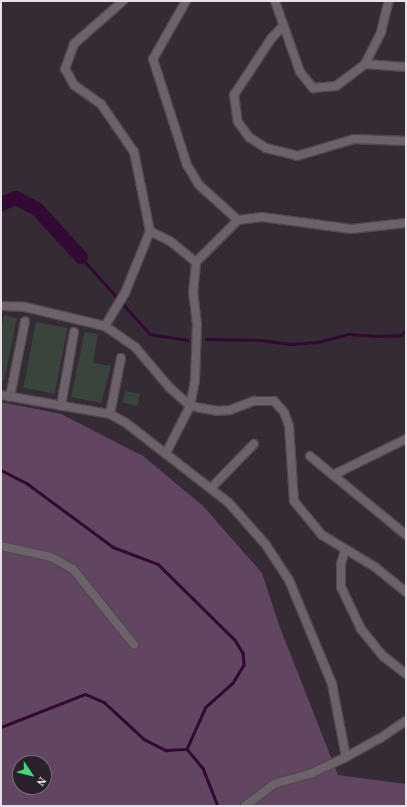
<!DOCTYPE html>
<html>
<head>
<meta charset="utf-8">
<style>
  body { margin:0 }
  #map { position:relative; width:407px; height:807px; overflow:hidden; background:#342b34; font-family:"Source Serif 4",serif }
  div>[style] { position:absolute }
  [style*='--x'] { left:calc(var(--x)*1px); top:calc(var(--y)*1px); width:calc(var(--w)*1px); rotate:calc(var(--a)*1deg) }
  .green>* { inset:0; background:#624661 }
  .stream>* { height:2.5px; margin:-1.25px; padding:0 1.25px; transform-origin:1.25px; border-radius:1.25px; background:#320932 }
  .river>* { height:14px; margin:-7px; padding:0 7px; transform-origin:7px; border-radius:7px; background:#320932 }
  .building>* { inset:0; background:#39443c; transform-origin:0 0 }
  .roads { filter:drop-shadow(1px 0 #514950) drop-shadow(-1px 0 #514950) drop-shadow(0 1px #514950) drop-shadow(0 -1px #514950) }
  .minor>* { height:8px; margin:-4px; padding:0 4px; transform-origin:4px; border-radius:4px; background:#6d626c }
  span { translate:-50% -50%; white-space:nowrap; text-align:center; line-height:1.15; -webkit-text-stroke:3.5px #2a212a; paint-order:stroke }
  .frame { position:absolute; inset:0; border:2px solid #e7e1e7; pointer-events:none }
  .north { position:absolute; left:12px; top:755px; width:40px; height:40px; box-sizing:border-box; background:#2a212a; border:1px solid #766e76; border-radius:50%; rotate:125deg; font-size:11px; font-weight:700; line-height:16px; text-align:center; color:#e7e1e7 }
  .north::after { content:''; display:block; margin:auto; width:14px; height:18px; background:#42d77b; clip-path:polygon(50% 0,100% 100%,50% 72%,0 100%) }
</style>
</head>
<body>
<div id="map">
  <div class="green">
    <i style="clip-path:polygon(evenodd,1px 402px,61px 414px,143px 456px,203px 506px,262px 573px,279px 625px,338px 775px,406px 784px,406px 806px,1px 806px,1px 402px,20px 763px,44px 763px,44px 787px,20px 787px,20px 763px)"></i>
  </div>
  <div class="stream">
    <i style="--x:81;--y:257;--w:103;--a:48.1"></i>
    <i style="--x:150;--y:334;--w:38;--a:9"></i>
    <i style="--x:206;--y:339;--w:55;--a:1"></i>
    <i style="--x:261;--y:340;--w:29;--a:8"></i>
    <i style="--x:290;--y:344;--w:28;--a:-4"></i>
    <i style="--x:318;--y:342;--w:31;--a:-15"></i>
    <i style="--x:348;--y:334;--w:29;--a:4"></i>
    <i style="--x:377;--y:336;--w:24;--a:-2"></i>
    <i style="--x:401;--y:335;--w:7;--a:-45"></i>
    <i style="--x:1;--y:470;--w:30;--a:27"></i>
    <i style="--x:28;--y:484;--w:106;--a:36.5"></i>
    <i style="--x:113;--y:547;--w:48;--a:20.7"></i>
    <i style="--x:158;--y:564;--w:108;--a:44.6"></i>
    <i style="--x:235;--y:640;--w:15;--a:58"></i>
    <i style="--x:243;--y:653;--w:12;--a:85"></i>
    <i style="--x:244;--y:665;--w:21;--a:121"></i>
    <i style="--x:233;--y:683;--w:36;--a:138"></i>
    <i style="--x:206;--y:707;--w:46;--a:114.3"></i>
    <i style="--x:1;--y:727;--w:90;--a:-21.4"></i>
    <i style="--x:85;--y:694;--w:21;--a:23"></i>
    <i style="--x:104;--y:702;--w:54;--a:42.8"></i>
    <i style="--x:144;--y:739;--w:25;--a:27"></i>
    <i style="--x:166;--y:750;--w:21;--a:-3"></i>
    <i style="--x:187;--y:749;--w:25;--a:50"></i>
    <i style="--x:203;--y:768;--w:41;--a:68.5"></i>
  </div>
  <div class="river">
    <i style="--x:1;--y:204;--w:16;--a:-22"></i>
    <i style="--x:16;--y:198;--w:24;--a:28"></i>
    <i style="--x:37;--y:209;--w:65;--a:47.5"></i>
  </div>
  <div class="building">
    <i style="clip-path:polygon(4px 315px,17px 318px,4px 381px,1px 381px,1px 329px)"></i>
    <i style="left:36px;top:322px;width:32px;height:67px;rotate:11deg"></i>
    <i style="clip-path:polygon(85px 332px,98px 334px,93px 363px,111px 366px,101px 403px,71px 397px)"></i>
    <i style="left:125px;top:391px;width:15px;height:12px;rotate:11deg"></i>
  </div>
  <div class="roads">
    <div class="minor">
      <i style="--x:186;--y:1;--w:67;--a:119.6"></i>
      <i style="--x:153;--y:59;--w:111;--a:72.2"></i>
      <i style="--x:187;--y:165;--w:23;--a:59"></i>
      <i style="--x:199;--y:185;--w:52;--a:41.9"></i>
      <i style="--x:275;--y:1;--w:75;--a:70.6"></i>
      <i style="--x:300;--y:72;--w:21;--a:51"></i>
      <i style="--x:313;--y:88;--w:23;--a:-5"></i>
      <i style="--x:336;--y:86;--w:36;--a:-37"></i>
      <i style="--x:365;--y:64;--w:36;--a:-63"></i>
      <i style="--x:381;--y:32;--w:32;--a:-76"></i>
      <i style="--x:282;--y:27;--w:16;--a:133"></i>
      <i style="--x:271;--y:39;--w:67;--a:123.5"></i>
      <i style="--x:234;--y:95;--w:27;--a:82"></i>
      <i style="--x:238;--y:122;--w:19;--a:54"></i>
      <i style="--x:249;--y:137;--w:20;--a:33"></i>
      <i style="--x:266;--y:148;--w:32;--a:14"></i>
      <i style="--x:297;--y:156;--w:59;--a:-16.6"></i>
      <i style="--x:354;--y:139;--w:52;--a:2.2"></i>
      <i style="--x:365;--y:64;--w:41;--a:4.2"></i>
      <i style="--x:150;--y:231;--w:22;--a:27"></i>
      <i style="--x:170;--y:241;--w:33;--a:39"></i>
      <i style="--x:1;--y:306;--w:24;--a:2"></i>
      <i style="--x:25;--y:307;--w:82;--a:13.4"></i>
      <i style="--x:105;--y:326;--w:38;--a:35"></i>
      <i style="--x:136;--y:348;--w:51;--a:49.8"></i>
      <i style="--x:169;--y:387;--w:28;--a:42"></i>
      <i style="--x:190;--y:406;--w:27;--a:10"></i>
      <i style="--x:217;--y:411;--w:13;--a:-4"></i>
      <i style="--x:230;--y:410;--w:26;--a:-21"></i>
      <i style="--x:254;--y:401;--w:20;--a:0"></i>
      <i style="--x:274;--y:401;--w:15;--a:48"></i>
      <i style="--x:284;--y:412;--w:15;--a:70"></i>
      <i style="--x:289;--y:426;--w:75;--a:86.2"></i>
      <i style="--x:294;--y:501;--w:44;--a:50.5"></i>
      <i style="--x:322;--y:535;--w:62;--a:31.1"></i>
      <i style="--x:375;--y:567;--w:40;--a:39"></i>
      <i style="--x:105;--y:326;--w:39;--a:-59"></i>
      <i style="--x:125;--y:293;--w:67;--a:-68"></i>
      <i style="--x:150;--y:231;--w:81;--a:-101.4"></i>
      <i style="--x:134;--y:152;--w:58;--a:-124.5"></i>
      <i style="--x:101;--y:104;--w:33;--a:-145"></i>
      <i style="--x:74;--y:85;--w:18;--a:-119"></i>
      <i style="--x:65;--y:69;--w:27;--a:-70"></i>
      <i style="--x:74;--y:44;--w:65;--a:-41.3"></i>
      <i style="--x:1;--y:395;--w:111;--a:9.9"></i>
      <i style="--x:110;--y:414;--w:18;--a:29"></i>
      <i style="--x:126;--y:423;--w:130;--a:37.8"></i>
      <i style="--x:229;--y:503;--w:56;--a:48.6"></i>
      <i style="--x:266;--y:545;--w:42;--a:56.7"></i>
      <i style="--x:289;--y:580;--w:113;--a:67.5"></i>
      <i style="--x:332;--y:684;--w:74;--a:79.1"></i>
      <i style="--x:10;--y:397;--w:77;--a:-78.8"></i>
      <i style="--x:61;--y:406;--w:75;--a:-80"></i>
      <i style="--x:110;--y:414;--w:57;--a:-78.9"></i>
      <i style="--x:406;--y:439;--w:81;--a:153.7"></i>
      <i style="--x:333;--y:475;--w:94;--a:39.4"></i>
      <i style="--x:166;--y:453;--w:53;--a:-62.9"></i>
      <i style="--x:190;--y:406;--w:25;--a:-79"></i>
      <i style="--x:195;--y:381;--w:57;--a:-88"></i>
      <i style="--x:197;--y:324;--w:31;--a:-97"></i>
      <i style="--x:193;--y:293;--w:31;--a:-84"></i>
      <i style="--x:196;--y:262;--w:59;--a:-45"></i>
      <i style="--x:238;--y:220;--w:24;--a:-7"></i>
      <i style="--x:262;--y:217;--w:90;--a:7.7"></i>
      <i style="--x:351;--y:229;--w:55;--a:-6.2"></i>
      <i style="--x:310;--y:456;--w:30;--a:40"></i>
      <i style="--x:212;--y:487;--w:60;--a:-45.7"></i>
      <i style="--x:1;--y:546;--w:51;--a:12.4"></i>
      <i style="--x:51;--y:557;--w:25;--a:29"></i>
      <i style="--x:73;--y:569;--w:97;--a:51.2"></i>
      <i style="--x:345;--y:550;--w:15;--a:106"></i>
      <i style="--x:341;--y:564;--w:23;--a:90"></i>
      <i style="--x:341;--y:587;--w:47;--a:64.5"></i>
      <i style="--x:361;--y:629;--w:35;--a:51"></i>
      <i style="--x:383;--y:656;--w:29;--a:38"></i>
      <i style="--x:245;--y:806;--w:36;--a:-37"></i>
      <i style="--x:274;--y:784;--w:40;--a:-16"></i>
      <i style="--x:312;--y:773;--w:38;--a:-25"></i>
      <i style="--x:346;--y:757;--w:38;--a:-29"></i>
      <i style="--x:379;--y:739;--w:32;--a:-34"></i>
    </div>
  </div>
  <div class="frame"></div>
  <div class="north">N</div>
</div>
</body>
</html>
